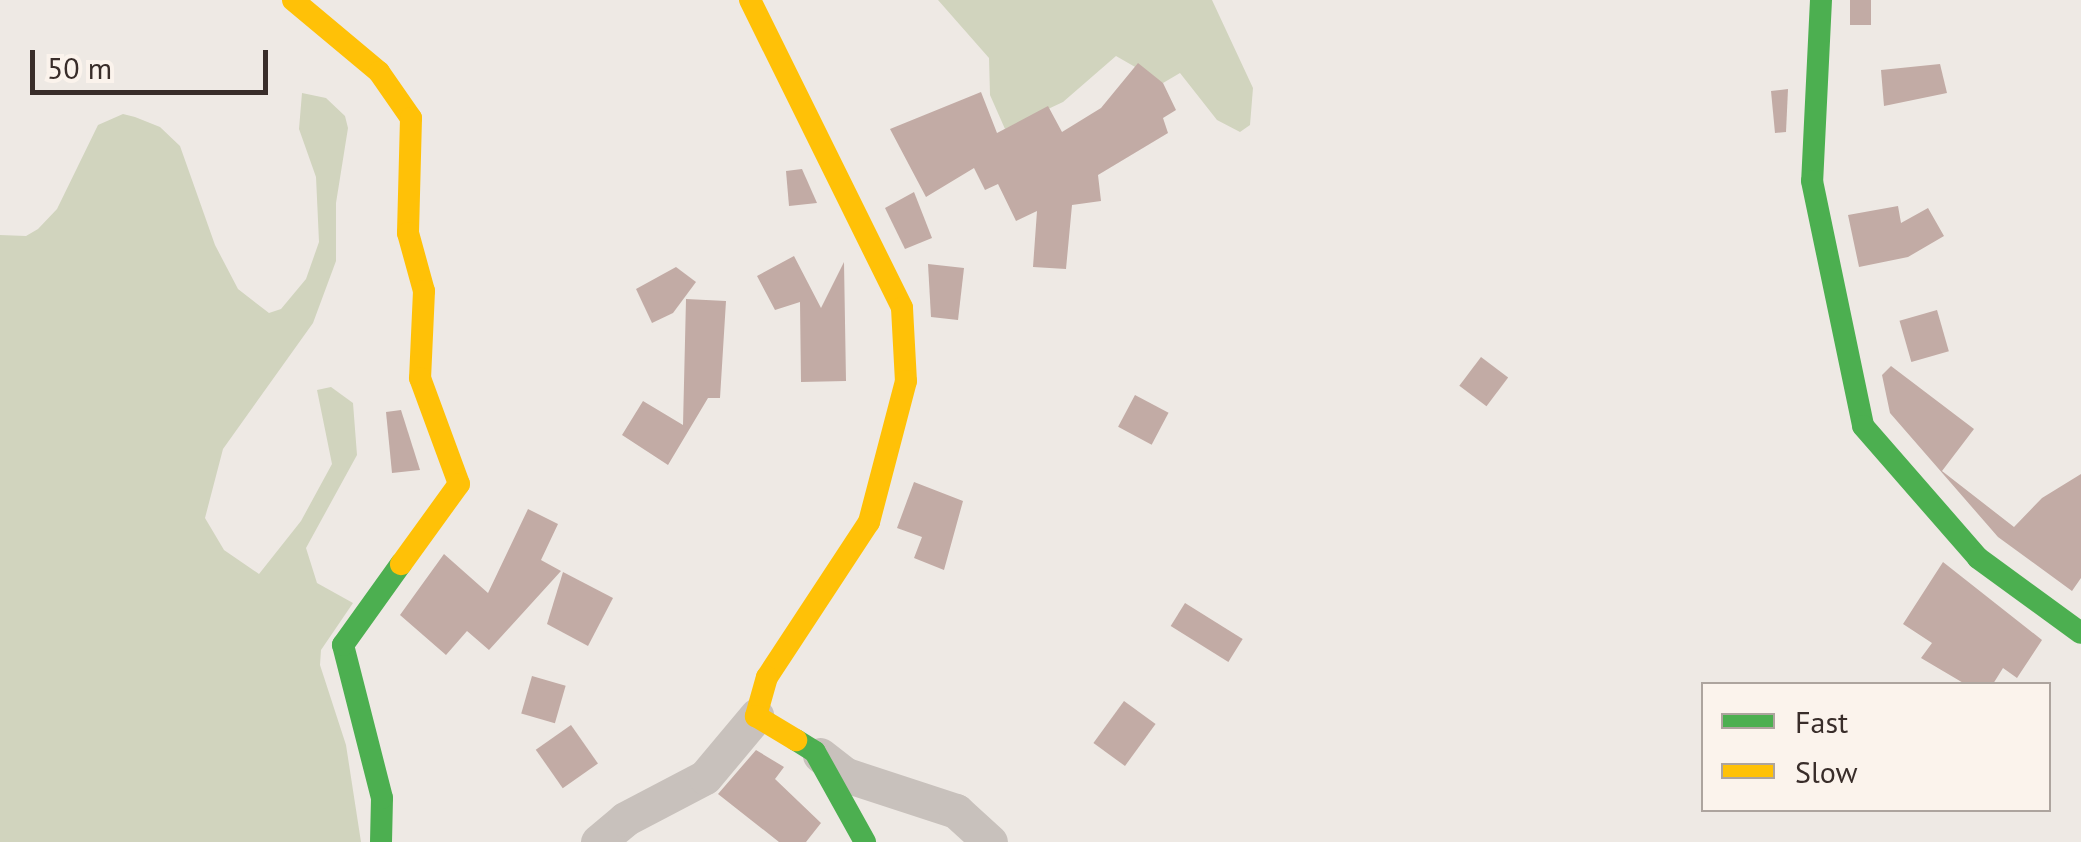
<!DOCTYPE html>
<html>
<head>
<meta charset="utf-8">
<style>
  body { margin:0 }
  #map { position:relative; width:2081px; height:842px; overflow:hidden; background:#eee9e4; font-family:"PT Sans",sans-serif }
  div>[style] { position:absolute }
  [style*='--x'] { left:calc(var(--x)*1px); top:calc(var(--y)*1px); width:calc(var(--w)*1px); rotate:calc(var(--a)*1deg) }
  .green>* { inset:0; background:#d1d4be }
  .building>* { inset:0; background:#c2aba5; transform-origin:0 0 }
  .street>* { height:35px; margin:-17.5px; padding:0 17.5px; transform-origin:17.5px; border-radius:17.5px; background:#c8c1bc }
  .fast>* { height:22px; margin:-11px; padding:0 11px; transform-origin:11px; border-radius:11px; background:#4caf50 }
  .slow>* { height:22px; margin:-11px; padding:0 11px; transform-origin:11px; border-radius:11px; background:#ffc107 }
  span { translate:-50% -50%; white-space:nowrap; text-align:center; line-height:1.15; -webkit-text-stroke:8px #fbf3ec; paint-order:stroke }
  .legend { position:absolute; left:1701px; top:682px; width:350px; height:130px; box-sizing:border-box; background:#fbf3ec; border:2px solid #ada49e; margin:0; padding:12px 18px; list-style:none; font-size:30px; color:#392d2a }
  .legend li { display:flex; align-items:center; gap:20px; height:50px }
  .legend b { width:50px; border:2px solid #ada49e }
  .scale { position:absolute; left:30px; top:50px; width:238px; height:45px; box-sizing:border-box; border:5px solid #392d2a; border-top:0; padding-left:12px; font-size:30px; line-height:35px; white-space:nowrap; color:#392d2a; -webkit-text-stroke:8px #fbf3ec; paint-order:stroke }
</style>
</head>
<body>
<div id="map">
  <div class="green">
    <i style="clip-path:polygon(938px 0,1212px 0,1253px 88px,1250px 125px,1240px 132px,1217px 120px,1180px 73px,1163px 83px,1116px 56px,1063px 102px,1005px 129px,990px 95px,989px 58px)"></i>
    <i style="clip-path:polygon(302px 93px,326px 98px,345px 116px,348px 128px,336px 203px,336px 261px,313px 323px,223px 449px,205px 518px,224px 550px,259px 574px,301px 521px,332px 464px,317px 390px,331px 387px,353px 403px,357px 455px,306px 548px,317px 583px,353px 603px,321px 650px,320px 665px,346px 745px,361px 842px,0 842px,0 235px,26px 236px,38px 229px,57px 209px,98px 125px,123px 114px,135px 117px,160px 127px,180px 146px,215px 245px,238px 289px,269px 313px,281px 309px,306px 279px,319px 242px,316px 177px,299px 129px)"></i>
  </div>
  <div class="building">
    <i style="left:1850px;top:0;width:21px;height:25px"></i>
    <i style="clip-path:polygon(1138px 63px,1163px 83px,1176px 110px,1163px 118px,1168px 133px,1098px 175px,1101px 201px,1072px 205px,1066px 269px,1033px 267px,1037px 211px,1016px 221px,998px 184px,985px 190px,974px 168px,926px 197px,890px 129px,981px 92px,997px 133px,1048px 106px,1062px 132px,1101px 108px)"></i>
    <i style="clip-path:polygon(1940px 64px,1947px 93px,1884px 106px,1881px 70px)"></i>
    <i style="clip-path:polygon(1788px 89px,1786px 132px,1775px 133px,1771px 91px)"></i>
    <i style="clip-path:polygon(802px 169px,817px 203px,789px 206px,786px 171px)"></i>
    <i style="clip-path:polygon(914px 192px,932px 238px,905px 249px,885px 208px)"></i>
    <i style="clip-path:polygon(1898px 206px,1901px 223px,1928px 208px,1944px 236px,1908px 257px,1859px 267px,1848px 215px)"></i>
    <i style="clip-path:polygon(794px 256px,821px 308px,844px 262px,846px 381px,801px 382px,800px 302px,775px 310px,757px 276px)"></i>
    <i style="clip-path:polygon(928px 264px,964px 268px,958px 320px,931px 317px)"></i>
    <i style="clip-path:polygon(676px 267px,696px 282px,673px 313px,652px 323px,636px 289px)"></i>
    <i style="clip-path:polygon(686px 299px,726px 301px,720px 398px,708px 398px,668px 465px,622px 435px,643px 401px,683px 425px)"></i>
    <i style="left:1937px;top:310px;width:43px;height:39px;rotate:74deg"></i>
    <i style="left:1481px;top:357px;width:34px;height:36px;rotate:37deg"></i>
    <i style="clip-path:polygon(1891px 366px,1974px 429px,1942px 471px,2014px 527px,2042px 498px,2081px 474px,2081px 578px,2072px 591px,1998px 537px,1890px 413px,1882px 375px)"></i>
    <i style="left:1135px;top:395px;width:38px;height:36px;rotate:28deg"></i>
    <i style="clip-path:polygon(401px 410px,420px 470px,392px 473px,386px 412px)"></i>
    <i style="clip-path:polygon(914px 482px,963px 501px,944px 570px,914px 558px,922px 537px,897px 528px)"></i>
    <i style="clip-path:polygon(528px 509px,558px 524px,541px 560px,561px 571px,489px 650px,467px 631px,446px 655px,400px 615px,444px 554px,488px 593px)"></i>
    <i style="clip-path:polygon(1943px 562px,2042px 640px,2017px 678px,2003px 668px,1993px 684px,1965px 684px,1921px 658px,1932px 643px,1903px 624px)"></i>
    <i style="clip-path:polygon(563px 572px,613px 598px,588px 646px,547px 624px)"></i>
    <i style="left:1185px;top:603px;width:68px;height:27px;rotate:32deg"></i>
    <i style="left:532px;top:676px;width:35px;height:39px;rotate:16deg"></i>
    <i style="left:1124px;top:701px;width:39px;height:52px;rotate:36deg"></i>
    <i style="left:571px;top:725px;width:47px;height:43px;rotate:55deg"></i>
    <i style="clip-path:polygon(756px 750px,784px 767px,775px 779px,821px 823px,806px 842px,779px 842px,718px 794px)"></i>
  </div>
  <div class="street">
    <i style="--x:820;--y:755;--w:33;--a:38"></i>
    <i style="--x:846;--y:775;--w:116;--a:18.1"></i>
    <i style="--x:956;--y:811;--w:46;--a:42.4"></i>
    <i style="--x:598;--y:842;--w:35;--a:-40"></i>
    <i style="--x:625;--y:819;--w:90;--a:-27.7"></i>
    <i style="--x:705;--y:777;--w:80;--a:-50.1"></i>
  </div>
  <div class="fast">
    <i style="--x:1821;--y:0;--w:181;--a:92.8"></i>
    <i style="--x:1812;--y:181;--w:250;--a:78.2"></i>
    <i style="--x:1863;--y:426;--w:175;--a:48.9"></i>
    <i style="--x:1978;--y:558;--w:127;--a:36.1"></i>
    <i style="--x:796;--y:740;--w:22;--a:32"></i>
    <i style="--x:815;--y:752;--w:103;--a:60.9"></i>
    <i style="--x:381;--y:842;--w:44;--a:-88.7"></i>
    <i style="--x:382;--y:798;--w:158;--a:-104.3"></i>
    <i style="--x:343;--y:645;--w:100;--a:-54.4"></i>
  </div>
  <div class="slow">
    <i style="--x:293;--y:0;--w:112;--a:39.9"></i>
    <i style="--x:379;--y:72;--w:56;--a:55.2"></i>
    <i style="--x:411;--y:118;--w:115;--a:91.5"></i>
    <i style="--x:408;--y:233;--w:60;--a:74.6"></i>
    <i style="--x:424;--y:291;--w:87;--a:92.6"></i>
    <i style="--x:420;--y:378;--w:113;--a:69.8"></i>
    <i style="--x:459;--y:484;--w:99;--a:125.9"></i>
    <i style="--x:750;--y:0;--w:343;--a:63.7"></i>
    <i style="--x:902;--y:308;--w:73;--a:86.9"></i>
    <i style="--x:906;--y:381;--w:146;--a:104.7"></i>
    <i style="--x:869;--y:522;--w:186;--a:123.3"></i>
    <i style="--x:767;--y:677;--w:41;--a:105.8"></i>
    <i style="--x:756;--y:716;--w:47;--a:31"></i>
  </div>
  <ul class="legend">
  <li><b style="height:12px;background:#4caf50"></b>Fast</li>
  <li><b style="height:12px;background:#ffc107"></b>Slow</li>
  </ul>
  <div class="scale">50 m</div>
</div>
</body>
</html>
